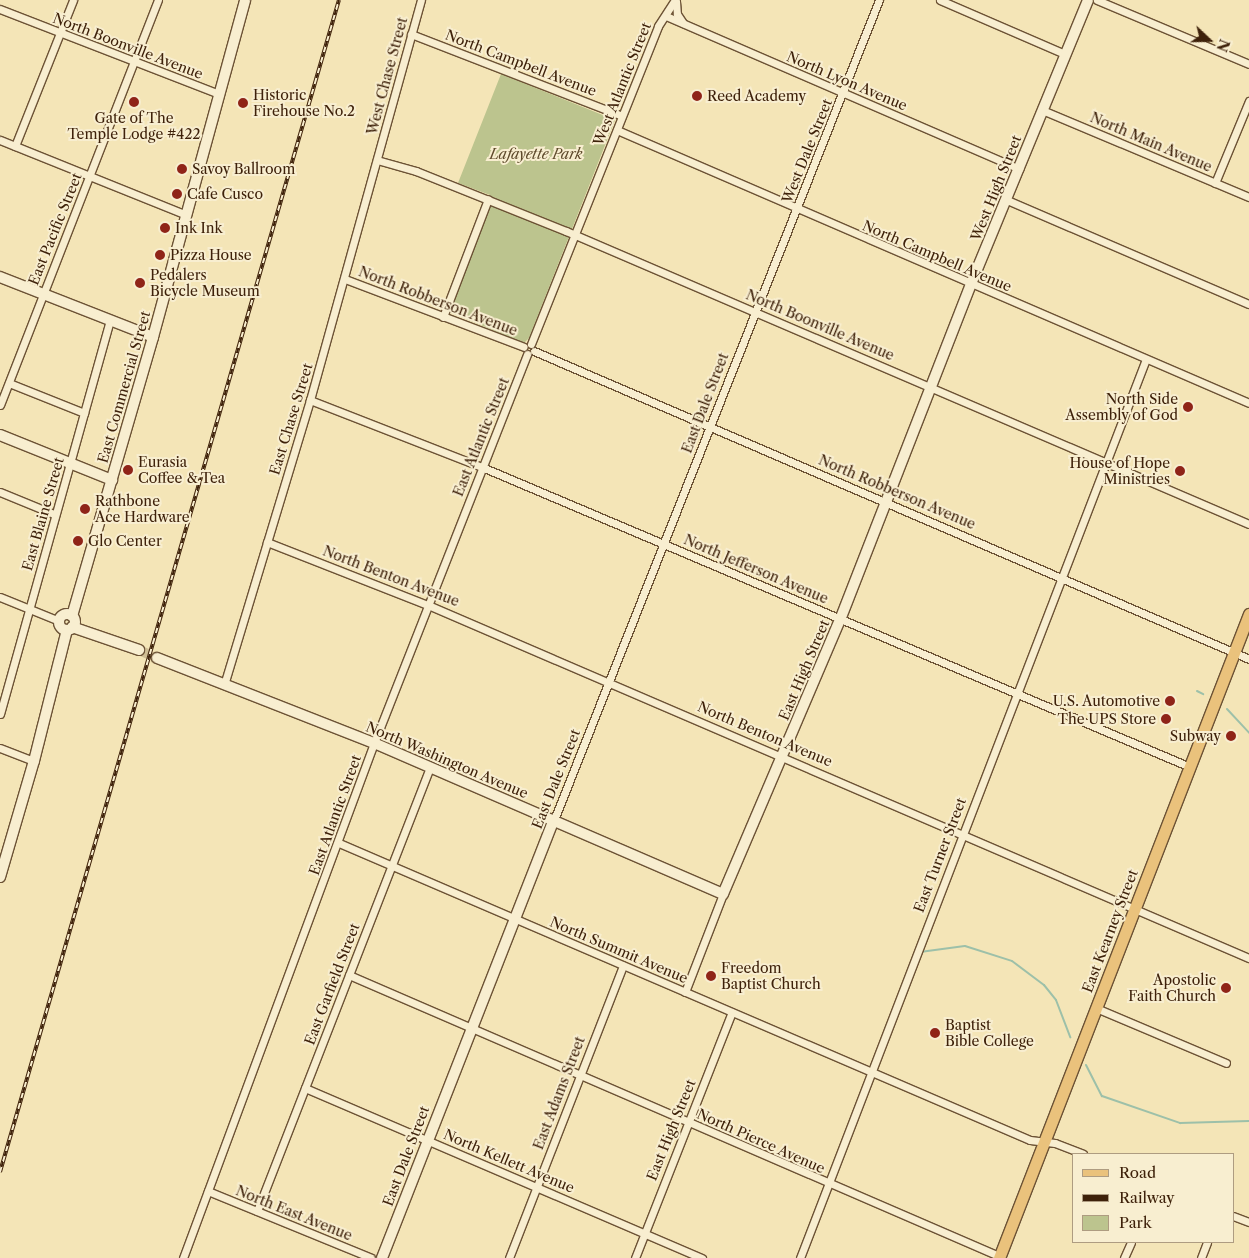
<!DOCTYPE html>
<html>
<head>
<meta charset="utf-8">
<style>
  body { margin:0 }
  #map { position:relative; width:1249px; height:1258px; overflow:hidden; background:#f4e5b7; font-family:"Libre Caslon Text",serif }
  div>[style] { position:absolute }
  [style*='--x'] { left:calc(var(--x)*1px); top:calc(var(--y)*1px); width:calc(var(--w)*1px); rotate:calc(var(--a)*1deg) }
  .green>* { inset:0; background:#bcc48e }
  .stream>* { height:2px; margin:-1px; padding:0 1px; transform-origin:1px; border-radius:1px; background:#9dc0a9 }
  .secondary-tunnel>* { height:10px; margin-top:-5px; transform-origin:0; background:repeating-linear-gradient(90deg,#d0be94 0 10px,transparent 0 15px) }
  .roads { filter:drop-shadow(1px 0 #6c5235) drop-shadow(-1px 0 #6c5235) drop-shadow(0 1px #6c5235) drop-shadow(0 -1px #6c5235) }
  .street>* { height:7px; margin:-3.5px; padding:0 3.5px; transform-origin:3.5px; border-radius:3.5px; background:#f8eed0 }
  .secondary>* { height:10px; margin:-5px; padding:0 5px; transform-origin:5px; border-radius:5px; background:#f8eed0 }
  .secondary>.ring { margin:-5px; padding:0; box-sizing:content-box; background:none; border:10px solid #f8eed0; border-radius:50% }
  .primary>* { height:11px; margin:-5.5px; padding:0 5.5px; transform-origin:5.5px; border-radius:5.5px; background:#eac27c }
  .rail>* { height:4px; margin-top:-2px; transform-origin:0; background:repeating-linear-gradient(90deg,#f8eed0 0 5.5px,#3e210a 0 11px); box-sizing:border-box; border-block:1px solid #3e210a }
  .dots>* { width:14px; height:14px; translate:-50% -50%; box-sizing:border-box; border:2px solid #f8eed0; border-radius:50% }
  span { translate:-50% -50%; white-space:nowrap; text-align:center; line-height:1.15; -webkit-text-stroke:4px #f8eed0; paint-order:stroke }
  .street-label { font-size:14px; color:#3e210a }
  .poi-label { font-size:14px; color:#3e210a }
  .left { translate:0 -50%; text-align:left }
  .right { translate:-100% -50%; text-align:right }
  .park-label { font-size:14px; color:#5e4a2b; font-style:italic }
  .legend { position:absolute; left:1072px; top:1153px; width:162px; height:90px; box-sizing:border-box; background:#f8eed0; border:1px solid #ae9c81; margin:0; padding:6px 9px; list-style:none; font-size:15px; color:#3e210a }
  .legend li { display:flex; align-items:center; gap:10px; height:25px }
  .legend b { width:25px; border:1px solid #ae9c81 }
  .north { position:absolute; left:1184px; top:15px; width:50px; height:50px; -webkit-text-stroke:4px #f8eed0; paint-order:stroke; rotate:111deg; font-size:14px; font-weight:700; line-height:20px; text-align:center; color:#3e210a }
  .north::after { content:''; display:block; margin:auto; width:18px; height:22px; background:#3e210a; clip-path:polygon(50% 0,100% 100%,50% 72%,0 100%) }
</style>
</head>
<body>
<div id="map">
  <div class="green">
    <i style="clip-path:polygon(501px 74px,615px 120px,529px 338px,524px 343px,449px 312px,492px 200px,490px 195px,458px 183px)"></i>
  </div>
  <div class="stream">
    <i style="--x:1197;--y:691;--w:7;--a:27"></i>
    <i style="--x:1227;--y:709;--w:33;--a:47"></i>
    <i style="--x:920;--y:952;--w:45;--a:-7.6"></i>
    <i style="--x:965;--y:946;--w:49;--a:17.7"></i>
    <i style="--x:1012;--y:961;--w:40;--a:37"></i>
    <i style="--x:1044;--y:985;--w:19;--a:51"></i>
    <i style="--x:1056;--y:1000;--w:40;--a:69"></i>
    <i style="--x:1086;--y:1065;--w:35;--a:63"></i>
    <i style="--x:1102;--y:1096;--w:83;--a:19.1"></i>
    <i style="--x:1180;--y:1123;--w:69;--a:-1.7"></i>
  </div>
  <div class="secondary-tunnel">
    <i style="--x:139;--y:650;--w:20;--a:24"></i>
  </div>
  <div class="roads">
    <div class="street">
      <i style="--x:940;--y:0;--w:136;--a:23.4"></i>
      <i style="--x:1097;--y:0;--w:165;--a:22.8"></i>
      <i style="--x:676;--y:1;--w:13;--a:86"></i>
      <i style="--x:677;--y:14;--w:11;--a:56"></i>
      <i style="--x:0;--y:9;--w:235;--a:21.2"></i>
      <i style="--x:666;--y:16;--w:385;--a:23.4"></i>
      <i style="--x:411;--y:34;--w:226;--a:21.2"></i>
      <i style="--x:1042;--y:110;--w:225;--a:22.8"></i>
      <i style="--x:617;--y:130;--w:688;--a:23.36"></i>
      <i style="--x:0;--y:140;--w:201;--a:21.9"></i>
      <i style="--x:15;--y:146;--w:157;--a:-68.3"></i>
      <i style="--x:377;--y:160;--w:41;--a:15.8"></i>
      <i style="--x:416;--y:171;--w:162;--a:21.8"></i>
      <i style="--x:566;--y:231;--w:743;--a:23.22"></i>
      <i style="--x:1215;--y:183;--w:89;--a:-67.5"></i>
      <i style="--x:1007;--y:200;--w:263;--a:23.3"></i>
      <i style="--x:345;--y:279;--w:191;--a:20.8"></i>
      <i style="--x:443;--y:317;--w:126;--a:-69.1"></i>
      <i style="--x:531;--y:344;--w:342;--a:-68.2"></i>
      <i style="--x:658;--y:26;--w:31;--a:-57"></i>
      <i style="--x:534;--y:351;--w:779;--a:23.3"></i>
      <i style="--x:9;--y:383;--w:81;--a:21.8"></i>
      <i style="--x:310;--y:400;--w:185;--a:21.3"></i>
      <i style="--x:482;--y:467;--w:769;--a:22.96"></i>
      <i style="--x:0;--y:405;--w:435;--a:-68.7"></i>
      <i style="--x:0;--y:492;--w:58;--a:22.2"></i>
      <i style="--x:267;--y:542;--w:173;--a:21.4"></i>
      <i style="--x:428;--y:605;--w:894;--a:23.27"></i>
      <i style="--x:0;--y:597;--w:64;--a:22.1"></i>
      <i style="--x:224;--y:685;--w:298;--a:-73.2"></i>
      <i style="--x:310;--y:400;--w:415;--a:-74.5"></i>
      <i style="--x:0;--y:714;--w:408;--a:-74.4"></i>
      <i style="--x:0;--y:748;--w:36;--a:21"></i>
      <i style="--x:554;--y:820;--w:882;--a:-68.38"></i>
      <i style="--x:339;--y:843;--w:752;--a:23.26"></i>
      <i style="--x:1030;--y:1140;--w:25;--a:7"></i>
      <i style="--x:1055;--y:1143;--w:30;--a:21"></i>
      <i style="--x:349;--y:975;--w:708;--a:23.38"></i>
      <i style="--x:685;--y:992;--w:105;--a:-68.8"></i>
      <i style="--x:1096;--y:1008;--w:141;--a:22.9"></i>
      <i style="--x:305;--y:1088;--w:432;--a:23.2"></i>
      <i style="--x:208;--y:1191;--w:176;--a:22.3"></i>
      <i style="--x:257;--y:1211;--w:477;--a:-68.7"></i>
      <i style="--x:1233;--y:1216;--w:17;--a:21"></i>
      <i style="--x:183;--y:1258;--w:549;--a:-69.65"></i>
      <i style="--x:374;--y:743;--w:418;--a:-68.5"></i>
      <i style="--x:509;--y:1258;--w:314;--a:-68.7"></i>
      <i style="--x:635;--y:1258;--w:264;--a:-68.5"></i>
      <i style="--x:800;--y:1258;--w:963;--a:-68.95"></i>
      <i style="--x:1124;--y:1258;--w:17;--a:-66"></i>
      <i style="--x:1201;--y:1258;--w:17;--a:-69"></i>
    </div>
    <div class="secondary">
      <i style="--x:0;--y:277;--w:164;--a:21.4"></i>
      <i style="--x:0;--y:435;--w:121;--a:21.9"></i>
      <i class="ring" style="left:59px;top:614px;width:6px;height:6px"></i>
      <i style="--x:72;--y:616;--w:291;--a:-73.8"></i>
      <i style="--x:153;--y:337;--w:349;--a:-74.7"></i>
      <i style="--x:72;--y:627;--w:71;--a:18.9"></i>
      <i style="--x:157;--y:658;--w:233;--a:21.4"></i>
      <i style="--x:374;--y:743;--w:380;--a:23.4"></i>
      <i style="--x:723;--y:894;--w:298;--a:-66.9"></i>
      <i style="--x:840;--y:620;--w:361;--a:-68.7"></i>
      <i style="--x:971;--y:284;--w:307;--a:-67.6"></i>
      <i style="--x:0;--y:877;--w:121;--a:-73.7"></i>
      <i style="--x:34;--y:761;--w:135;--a:-75.9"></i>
      <i style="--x:382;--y:1258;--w:471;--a:-68.6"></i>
    </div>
    <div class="primary">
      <i style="--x:999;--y:1258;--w:691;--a:-68.78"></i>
    </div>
  </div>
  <div class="rail">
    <i style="--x:0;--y:1172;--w:1220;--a:-73.87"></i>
  </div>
  <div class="dots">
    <i style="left:697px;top:96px;background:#8f2418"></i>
    <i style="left:134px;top:102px;background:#8f2418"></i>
    <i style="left:243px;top:103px;background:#8f2418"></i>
    <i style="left:182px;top:169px;background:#8f2418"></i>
    <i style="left:177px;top:194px;background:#8f2418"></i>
    <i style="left:165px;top:228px;background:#8f2418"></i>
    <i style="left:160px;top:255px;background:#8f2418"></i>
    <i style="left:140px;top:283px;background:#8f2418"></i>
    <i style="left:1188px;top:407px;background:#8f2418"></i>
    <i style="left:128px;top:470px;background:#8f2418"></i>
    <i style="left:1180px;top:471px;background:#8f2418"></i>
    <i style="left:85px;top:509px;background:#8f2418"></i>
    <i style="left:78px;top:541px;background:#8f2418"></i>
    <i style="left:1170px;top:701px;background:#8f2418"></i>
    <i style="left:1166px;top:719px;background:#8f2418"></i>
    <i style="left:1231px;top:736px;background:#8f2418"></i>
    <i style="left:711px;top:976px;background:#8f2418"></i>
    <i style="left:1226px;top:988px;background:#8f2418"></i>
    <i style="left:935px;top:1033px;background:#8f2418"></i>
  </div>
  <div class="street-label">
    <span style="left:128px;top:46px;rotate:21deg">North Boonville Avenue</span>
    <span style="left:521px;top:63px;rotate:21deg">North Campbell Avenue</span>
    <span style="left:387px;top:76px;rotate:-75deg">West Chase Street</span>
    <span style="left:847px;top:81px;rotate:23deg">North Lyon Avenue</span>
    <span style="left:622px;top:84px;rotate:-68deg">West Atlantic Street</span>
    <span style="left:1151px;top:142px;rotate:23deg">North Main Avenue</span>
    <span style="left:807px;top:151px;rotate:-68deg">West Dale Street</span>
    <span style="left:996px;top:188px;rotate:-68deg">West High Street</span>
    <span style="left:55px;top:229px;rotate:-68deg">East Pacific Street</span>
    <span style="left:937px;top:256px;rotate:23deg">North Campbell Avenue</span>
    <span style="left:438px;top:301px;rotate:21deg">North Robberson Avenue</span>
    <span style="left:820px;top:325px;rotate:23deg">North Boonville Avenue</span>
    <span style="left:124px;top:387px;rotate:-74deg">East Commercial Street</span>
    <span style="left:705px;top:403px;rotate:-69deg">East Dale Street</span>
    <span style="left:291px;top:419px;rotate:-73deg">East Chase Street</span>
    <span style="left:481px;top:437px;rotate:-68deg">East Atlantic Street</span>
    <span style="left:897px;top:492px;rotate:23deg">North Robberson Avenue</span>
    <span style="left:43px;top:514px;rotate:-74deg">East Blaine Street</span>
    <span style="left:756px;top:569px;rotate:23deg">North Jefferson Avenue</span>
    <span style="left:391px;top:576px;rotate:21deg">North Benton Avenue</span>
    <span style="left:804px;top:670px;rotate:-67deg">East High Street</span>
    <span style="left:765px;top:734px;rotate:23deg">North Benton Avenue</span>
    <span style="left:447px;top:760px;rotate:23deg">North Washington Avenue</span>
    <span style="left:556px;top:779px;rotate:-68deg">East Dale Street</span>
    <span style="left:335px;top:815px;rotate:-70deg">East Atlantic Street</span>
    <span style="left:940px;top:855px;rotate:-69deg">East Turner Street</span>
    <span style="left:1110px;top:931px;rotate:-69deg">East Kearney Street</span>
    <span style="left:619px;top:950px;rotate:23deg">North Summit Avenue</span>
    <span style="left:332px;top:984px;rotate:-69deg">East Garfield Street</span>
    <span style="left:559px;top:1093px;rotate:-69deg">East Adams Street</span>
    <span style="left:671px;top:1130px;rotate:-68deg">East High Street</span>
    <span style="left:761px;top:1141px;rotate:24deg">North Pierce Avenue</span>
    <span style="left:406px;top:1156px;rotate:-69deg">East Dale Street</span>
    <span style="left:509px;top:1161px;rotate:23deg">North Kellett Avenue</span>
    <span style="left:294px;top:1213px;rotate:22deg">North East Avenue</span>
  </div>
  <div class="poi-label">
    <span class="left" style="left:253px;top:103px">Historic<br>Firehouse No.2</span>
    <span class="left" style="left:707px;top:96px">Reed Academy</span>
    <span style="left:134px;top:126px">Gate of The<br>Temple Lodge #422</span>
    <span class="left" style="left:192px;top:169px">Savoy Ballroom</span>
    <span class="left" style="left:187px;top:194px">Cafe Cusco</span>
    <span class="left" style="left:175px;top:228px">Ink Ink</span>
    <span class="left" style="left:170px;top:255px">Pizza House</span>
    <span class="left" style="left:150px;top:283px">Pedalers<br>Bicycle Museum</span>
    <span class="right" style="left:1178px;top:407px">North Side<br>Assembly of God</span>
    <span class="left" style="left:138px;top:470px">Eurasia<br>Coffee &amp; Tea</span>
    <span class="right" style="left:1170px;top:471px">House of Hope<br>Ministries</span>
    <span class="left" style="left:95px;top:509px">Rathbone<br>Ace Hardware</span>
    <span class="left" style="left:88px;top:541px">Glo Center</span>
    <span class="right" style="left:1160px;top:701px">U.S. Automotive</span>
    <span class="right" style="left:1156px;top:719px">The UPS Store</span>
    <span class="right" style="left:1221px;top:736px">Subway</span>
    <span class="left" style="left:721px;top:976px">Freedom<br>Baptist Church</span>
    <span class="right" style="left:1216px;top:988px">Apostolic<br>Faith Church</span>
    <span class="left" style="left:945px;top:1033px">Baptist<br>Bible College</span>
  </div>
  <div class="park-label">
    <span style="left:536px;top:154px">Lafayette Park</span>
  </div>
  <ul class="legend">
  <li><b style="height:6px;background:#eac27c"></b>Road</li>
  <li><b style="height:6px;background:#3e210a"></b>Railway</li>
  <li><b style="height:14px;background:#bcc48e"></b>Park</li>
  </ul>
  <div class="north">N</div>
</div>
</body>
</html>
